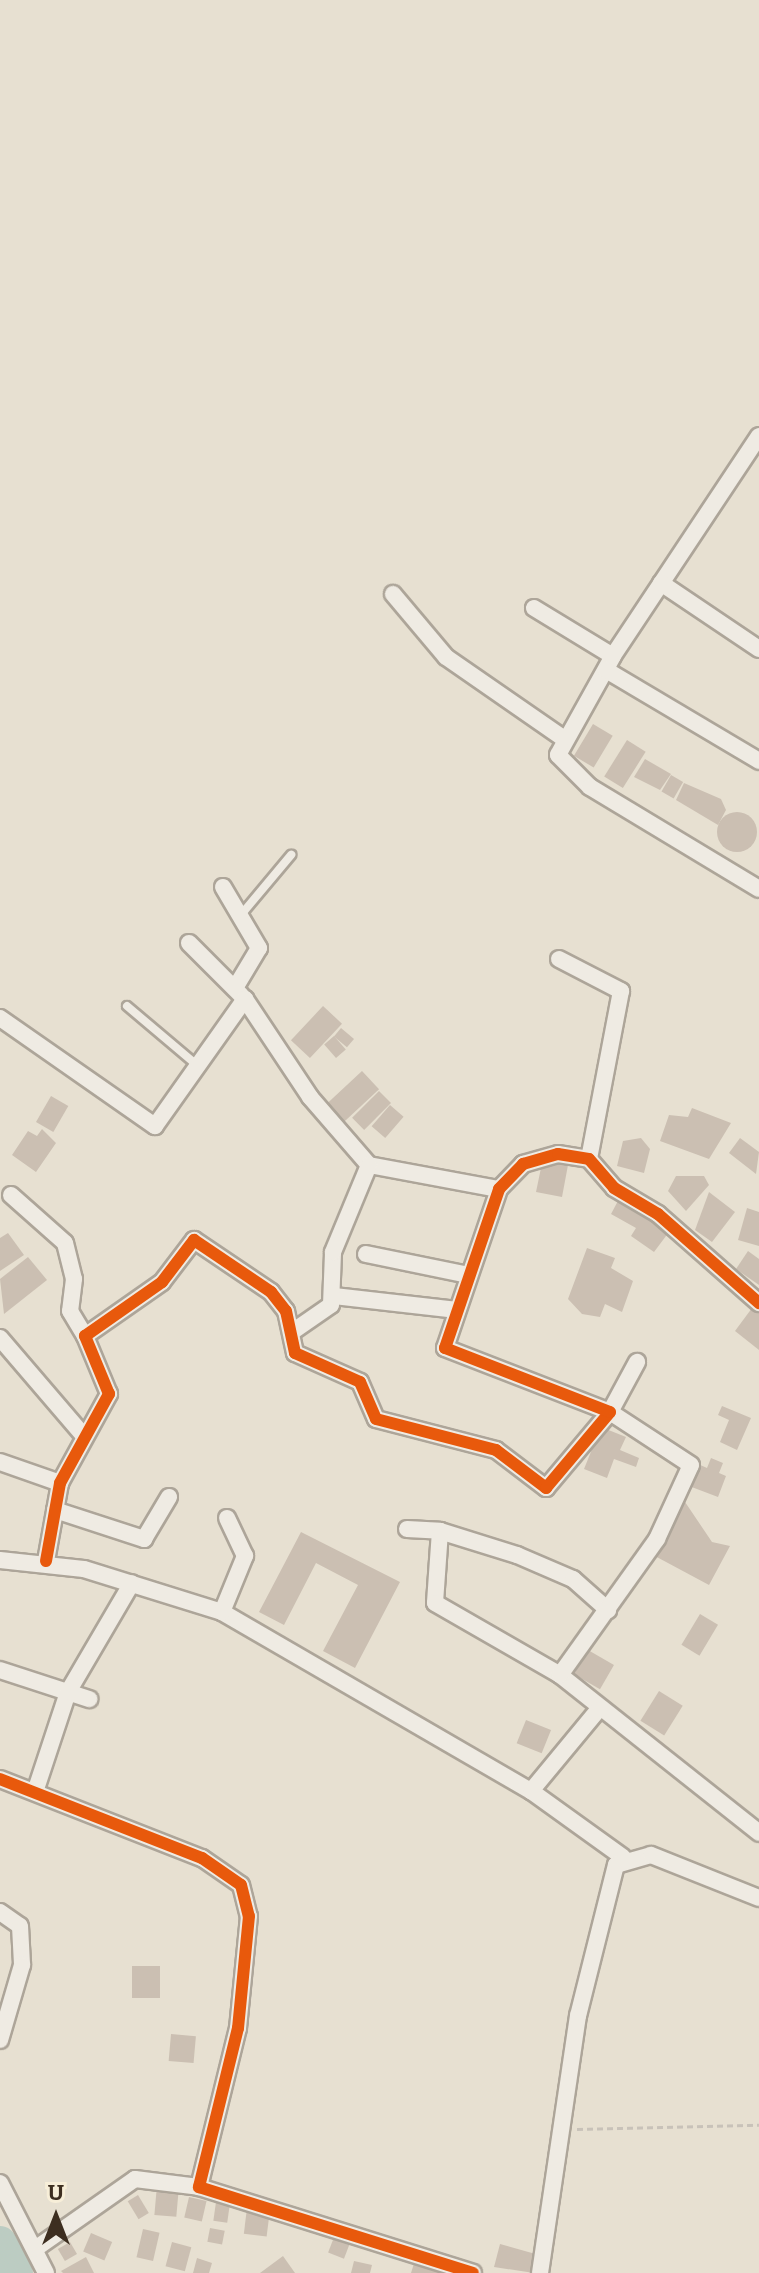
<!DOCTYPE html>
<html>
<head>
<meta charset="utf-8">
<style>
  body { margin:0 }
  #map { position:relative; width:759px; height:2273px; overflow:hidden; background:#e7e0d1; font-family:Bitter,serif }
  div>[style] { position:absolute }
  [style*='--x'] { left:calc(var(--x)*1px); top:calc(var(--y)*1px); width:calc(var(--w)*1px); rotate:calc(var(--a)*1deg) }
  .river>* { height:34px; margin:-17px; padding:0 17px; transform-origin:17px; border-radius:17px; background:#bcccc2 }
  .building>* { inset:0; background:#cbbfb2; transform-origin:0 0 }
  .round { border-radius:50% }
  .path>* { height:3px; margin-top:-1.5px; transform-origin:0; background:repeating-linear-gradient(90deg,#c8c2b9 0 6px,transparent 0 10px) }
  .roads { filter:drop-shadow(2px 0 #ada599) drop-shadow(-2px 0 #ada599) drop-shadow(0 2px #ada599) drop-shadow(0 -2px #ada599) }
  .lane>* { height:8px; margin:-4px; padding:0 4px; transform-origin:4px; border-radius:4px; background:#efebe3 }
  .street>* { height:16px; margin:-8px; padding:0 8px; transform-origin:8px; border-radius:8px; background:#efebe3 }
  .cycleway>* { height:12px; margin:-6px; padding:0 6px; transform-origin:6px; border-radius:6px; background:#e8590c }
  span { translate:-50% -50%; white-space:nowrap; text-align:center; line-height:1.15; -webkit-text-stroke:8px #f7eed8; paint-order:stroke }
  .north { position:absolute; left:16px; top:2177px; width:80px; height:80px; -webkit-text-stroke:6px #f7eed8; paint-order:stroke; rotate:0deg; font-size:22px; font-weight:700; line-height:32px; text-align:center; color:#3d2e20 }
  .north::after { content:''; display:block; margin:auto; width:28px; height:36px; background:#3d2e20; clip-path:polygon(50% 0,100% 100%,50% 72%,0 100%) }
</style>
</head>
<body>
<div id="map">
  <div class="river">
    <i style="--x:0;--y:2243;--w:34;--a:62"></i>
  </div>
  <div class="building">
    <i style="left:593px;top:724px;width:23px;height:37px;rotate:31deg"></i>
    <i style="left:627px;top:740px;width:22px;height:43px;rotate:32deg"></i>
    <i style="clip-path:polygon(645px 759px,671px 774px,660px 790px,634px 777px)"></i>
    <i style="left:671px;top:775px;width:14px;height:19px;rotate:30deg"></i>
    <i style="clip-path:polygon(684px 783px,721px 799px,726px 810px,718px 825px,676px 800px)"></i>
    <i class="round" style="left:717px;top:812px;width:40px;height:40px"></i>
    <i style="left:323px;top:1006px;width:26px;height:47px;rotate:43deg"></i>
    <i style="left:341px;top:1028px;width:17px;height:11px;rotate:40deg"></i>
    <i style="left:334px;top:1036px;width:18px;height:13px;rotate:49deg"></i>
    <i style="left:362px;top:1071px;width:25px;height:47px;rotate:47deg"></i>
    <i style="left:379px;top:1091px;width:17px;height:38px;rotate:45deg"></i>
    <i style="left:51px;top:1096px;width:20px;height:30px;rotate:30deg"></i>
    <i style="left:390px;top:1105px;width:18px;height:28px;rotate:41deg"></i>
    <i style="clip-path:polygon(692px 1108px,731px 1123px,709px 1159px,660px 1141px,669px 1115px,688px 1117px)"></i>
    <i style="clip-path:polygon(42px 1129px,56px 1143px,36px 1172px,12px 1155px,28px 1131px,37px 1136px)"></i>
    <i style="clip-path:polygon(641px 1138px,650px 1149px,644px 1173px,617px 1166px,623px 1141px)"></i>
    <i style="clip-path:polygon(740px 1138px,759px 1152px,756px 1174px,729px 1153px)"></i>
    <i style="clip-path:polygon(554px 1158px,568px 1165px,562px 1197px,536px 1192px,542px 1163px,553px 1166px)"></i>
    <i style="clip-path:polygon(676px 1176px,704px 1176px,709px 1185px,686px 1211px,668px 1191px)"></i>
    <i style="clip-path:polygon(709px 1192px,735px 1212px,712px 1242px,695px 1230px)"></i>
    <i style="clip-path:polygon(619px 1199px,672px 1228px,654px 1252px,631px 1236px,636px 1228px,611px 1214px)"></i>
    <i style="clip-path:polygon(747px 1208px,759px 1212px,759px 1246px,738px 1240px)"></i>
    <i style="clip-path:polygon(8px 1233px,24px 1255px,0 1271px,0 1238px)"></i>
    <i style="clip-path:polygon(587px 1248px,615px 1258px,611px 1268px,633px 1281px,622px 1312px,605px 1304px,600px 1317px,582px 1314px,568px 1299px)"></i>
    <i style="clip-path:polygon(748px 1251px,759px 1259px,759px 1285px,736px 1269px)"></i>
    <i style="clip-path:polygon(28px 1257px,47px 1280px,4px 1314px,0 1279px)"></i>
    <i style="clip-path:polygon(752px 1308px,759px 1313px,759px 1350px,735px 1331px)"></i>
    <i style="clip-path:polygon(722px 1406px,751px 1418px,737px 1450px,720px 1442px,729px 1420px,718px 1415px)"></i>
    <i style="clip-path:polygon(601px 1427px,626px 1437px,620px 1450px,639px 1458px,636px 1467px,614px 1459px,607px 1478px,584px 1469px)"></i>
    <i style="clip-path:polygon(711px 1458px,723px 1463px,719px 1473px,726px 1476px,718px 1497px,689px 1486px,698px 1464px,707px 1468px)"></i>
    <i style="clip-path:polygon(683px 1499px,712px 1542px,730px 1546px,709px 1585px,653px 1555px)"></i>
    <i style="clip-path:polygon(301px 1532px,400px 1582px,355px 1668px,323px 1651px,358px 1585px,316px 1563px,284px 1625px,259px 1612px)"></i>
    <i style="left:700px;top:1614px;width:21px;height:36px;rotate:31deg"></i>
    <i style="left:588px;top:1650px;width:30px;height:28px;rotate:30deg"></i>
    <i style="left:659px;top:1691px;width:28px;height:35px;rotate:32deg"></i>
    <i style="left:526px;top:1720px;width:27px;height:25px;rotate:22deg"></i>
    <i style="left:132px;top:1966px;width:28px;height:32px"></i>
    <i style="left:171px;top:2034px;width:25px;height:27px;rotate:5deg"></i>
    <i style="left:157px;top:2185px;width:22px;height:30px;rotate:5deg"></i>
    <i style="left:138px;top:2195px;width:21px;height:12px;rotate:59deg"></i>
    <i style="left:189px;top:2197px;width:18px;height:21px;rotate:13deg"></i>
    <i style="left:216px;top:2202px;width:14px;height:19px;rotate:8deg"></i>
    <i style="left:247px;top:2208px;width:23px;height:26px;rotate:7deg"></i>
    <i style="left:210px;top:2228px;width:15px;height:14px;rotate:11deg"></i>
    <i style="left:143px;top:2229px;width:17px;height:29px;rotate:13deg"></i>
    <i style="left:336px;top:2232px;width:17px;height:22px;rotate:21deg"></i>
    <i style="left:91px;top:2233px;width:23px;height:20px;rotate:23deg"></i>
    <i style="left:70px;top:2242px;width:14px;height:14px;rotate:60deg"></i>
    <i style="left:172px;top:2242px;width:20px;height:25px;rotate:15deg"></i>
    <i style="clip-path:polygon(500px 2244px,539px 2255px,534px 2273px,494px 2267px)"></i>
    <i style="clip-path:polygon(283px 2256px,295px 2273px,260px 2273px)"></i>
    <i style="clip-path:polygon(86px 2257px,94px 2273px,63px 2273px,61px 2271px)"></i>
    <i style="clip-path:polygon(416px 2257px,443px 2266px,441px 2273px,411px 2273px)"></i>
    <i style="clip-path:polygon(197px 2258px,212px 2263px,209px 2273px,193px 2273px)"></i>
    <i style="clip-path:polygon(354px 2261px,372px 2265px,370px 2273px,351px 2273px)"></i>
  </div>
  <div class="path">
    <i style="--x:577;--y:2129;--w:182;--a:-1.3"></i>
  </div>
  <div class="roads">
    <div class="lane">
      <i style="--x:240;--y:916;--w:80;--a:-50.1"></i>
      <i style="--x:127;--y:1006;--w:93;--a:40.2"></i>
    </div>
    <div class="street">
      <i style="--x:759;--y:436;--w:264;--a:123.6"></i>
      <i style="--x:613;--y:656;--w:113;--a:119.1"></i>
      <i style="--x:558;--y:755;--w:45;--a:45"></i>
      <i style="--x:590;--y:787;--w:197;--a:31.1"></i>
      <i style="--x:661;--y:583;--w:118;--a:34"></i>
      <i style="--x:393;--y:594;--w:82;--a:49.9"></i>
      <i style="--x:446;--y:657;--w:142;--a:34.7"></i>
      <i style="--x:534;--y:608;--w:92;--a:31.3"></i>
      <i style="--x:606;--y:670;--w:178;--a:30.7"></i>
      <i style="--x:223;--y:887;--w:71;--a:59.5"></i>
      <i style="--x:259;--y:948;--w:47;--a:121"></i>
      <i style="--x:189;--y:943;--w:74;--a:45"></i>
      <i style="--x:559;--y:959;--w:70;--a:27.3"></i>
      <i style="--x:621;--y:991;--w:171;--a:100.8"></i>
      <i style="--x:0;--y:1018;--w:189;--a:34.9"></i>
      <i style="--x:155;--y:1126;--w:156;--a:-54.7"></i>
      <i style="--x:245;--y:999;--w:118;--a:56.4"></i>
      <i style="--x:310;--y:1097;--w:90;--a:49.1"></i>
      <i style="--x:369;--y:1165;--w:132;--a:10.5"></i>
      <i style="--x:11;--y:1195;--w:72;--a:41.6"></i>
      <i style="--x:65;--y:1243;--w:37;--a:76"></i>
      <i style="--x:74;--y:1279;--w:32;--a:97"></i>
      <i style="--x:70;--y:1311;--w:29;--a:59"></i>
      <i style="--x:366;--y:1254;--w:104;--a:11.6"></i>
      <i style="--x:334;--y:1296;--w:124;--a:6.5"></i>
      <i style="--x:292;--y:1332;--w:47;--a:-34.7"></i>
      <i style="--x:331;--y:1305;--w:53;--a:-87.8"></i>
      <i style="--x:333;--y:1252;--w:94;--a:-67.5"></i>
      <i style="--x:0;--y:1338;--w:128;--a:49.4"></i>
      <i style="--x:0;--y:1462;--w:64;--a:19.3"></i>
      <i style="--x:55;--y:1510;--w:94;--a:18"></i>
      <i style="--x:144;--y:1539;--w:49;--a:-59.2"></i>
      <i style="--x:407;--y:1529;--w:33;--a:3"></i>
      <i style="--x:440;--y:1531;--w:81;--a:17.3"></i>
      <i style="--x:517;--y:1555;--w:61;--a:23.2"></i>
      <i style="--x:573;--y:1579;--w:47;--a:41.5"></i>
      <i style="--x:440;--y:1531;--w:72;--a:94"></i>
      <i style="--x:435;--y:1603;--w:144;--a:29.9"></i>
      <i style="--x:560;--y:1675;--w:254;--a:38.4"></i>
      <i style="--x:0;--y:1560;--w:84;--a:6.1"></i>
      <i style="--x:84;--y:1569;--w:145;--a:17.3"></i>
      <i style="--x:222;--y:1612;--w:357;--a:30.1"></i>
      <i style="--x:531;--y:1791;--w:113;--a:35.7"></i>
      <i style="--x:46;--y:1561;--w:79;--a:-79.8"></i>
      <i style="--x:60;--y:1483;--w:102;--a:-61.2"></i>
      <i style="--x:109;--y:1394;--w:63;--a:-112.5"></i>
      <i style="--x:85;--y:1336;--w:94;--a:-35"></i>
      <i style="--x:162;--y:1282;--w:53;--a:-52.7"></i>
      <i style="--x:194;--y:1240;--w:93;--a:34"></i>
      <i style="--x:271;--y:1292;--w:24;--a:52"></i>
      <i style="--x:286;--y:1311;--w:43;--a:77.9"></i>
      <i style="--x:295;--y:1353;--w:71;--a:24"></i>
      <i style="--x:360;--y:1382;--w:40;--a:66.6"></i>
      <i style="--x:376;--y:1419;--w:124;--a:14.5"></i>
      <i style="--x:496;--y:1450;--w:63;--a:37.2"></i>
      <i style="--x:546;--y:1488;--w:99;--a:-49.9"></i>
      <i style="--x:610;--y:1412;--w:177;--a:-158.8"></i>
      <i style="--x:445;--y:1348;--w:168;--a:-71.2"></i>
      <i style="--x:499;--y:1189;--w:35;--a:-46"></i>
      <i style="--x:523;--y:1164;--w:36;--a:-16"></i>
      <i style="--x:558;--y:1154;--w:31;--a:9"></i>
      <i style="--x:589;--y:1159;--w:38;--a:49"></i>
      <i style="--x:614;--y:1188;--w:51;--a:30.6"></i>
      <i style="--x:658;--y:1214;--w:135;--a:41.4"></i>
      <i style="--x:222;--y:1612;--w:61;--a:-67.7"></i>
      <i style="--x:245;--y:1556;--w:42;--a:-115.3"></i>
      <i style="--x:0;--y:1670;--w:94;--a:18"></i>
      <i style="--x:560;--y:1675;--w:167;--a:-54.5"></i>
      <i style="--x:657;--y:1539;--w:81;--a:-65.3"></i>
      <i style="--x:691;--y:1465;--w:97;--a:-146.8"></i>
      <i style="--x:610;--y:1412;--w:57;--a:-61.6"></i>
      <i style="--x:0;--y:1779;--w:217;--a:21.4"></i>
      <i style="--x:202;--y:1858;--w:47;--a:34.7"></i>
      <i style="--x:241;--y:1885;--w:32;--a:76"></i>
      <i style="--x:249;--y:1916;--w:113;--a:95.6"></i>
      <i style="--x:238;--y:2028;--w:164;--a:103.8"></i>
      <i style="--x:199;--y:2187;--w:287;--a:17.4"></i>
      <i style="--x:531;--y:1791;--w:105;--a:-50.4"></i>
      <i style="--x:35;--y:1792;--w:105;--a:-71.7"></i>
      <i style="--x:68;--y:1692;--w:126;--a:-59.6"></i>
      <i style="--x:0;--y:1912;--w:24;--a:35"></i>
      <i style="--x:20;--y:1926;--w:39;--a:87"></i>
      <i style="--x:22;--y:1965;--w:78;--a:106.3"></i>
      <i style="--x:0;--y:2183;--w:101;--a:62.9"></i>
      <i style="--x:35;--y:2249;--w:122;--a:-35"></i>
      <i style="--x:135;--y:2179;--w:64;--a:7.1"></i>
      <i style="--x:540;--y:2273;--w:260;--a:-81.6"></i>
      <i style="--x:578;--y:2016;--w:156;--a:-75.9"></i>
      <i style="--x:616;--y:1865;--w:36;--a:-16"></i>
      <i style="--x:651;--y:1855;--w:116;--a:21.7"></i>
    </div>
  </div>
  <div class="cycleway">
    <i style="--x:46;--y:1561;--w:79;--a:-79.8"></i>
    <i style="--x:60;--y:1483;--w:102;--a:-61.2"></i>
    <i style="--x:109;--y:1394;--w:63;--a:-112.5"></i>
    <i style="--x:85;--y:1336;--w:94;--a:-35"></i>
    <i style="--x:162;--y:1282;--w:53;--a:-52.7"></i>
    <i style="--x:194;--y:1240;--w:93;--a:34"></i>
    <i style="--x:271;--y:1292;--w:24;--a:52"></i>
    <i style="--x:286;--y:1311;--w:43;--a:77.9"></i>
    <i style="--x:295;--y:1353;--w:71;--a:24"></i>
    <i style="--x:360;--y:1382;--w:40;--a:66.6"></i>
    <i style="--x:376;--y:1419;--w:124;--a:14.5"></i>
    <i style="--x:496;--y:1450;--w:63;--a:37.2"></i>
    <i style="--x:546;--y:1488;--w:99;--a:-49.9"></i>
    <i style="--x:610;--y:1412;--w:177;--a:-158.8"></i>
    <i style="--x:445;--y:1348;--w:168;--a:-71.2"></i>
    <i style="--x:499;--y:1189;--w:35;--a:-46"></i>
    <i style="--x:523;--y:1164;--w:36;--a:-16"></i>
    <i style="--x:558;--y:1154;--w:31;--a:9"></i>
    <i style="--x:589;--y:1159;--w:38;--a:49"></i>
    <i style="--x:614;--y:1188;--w:51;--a:30.6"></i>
    <i style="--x:658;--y:1214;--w:135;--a:41.4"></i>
    <i style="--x:0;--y:1779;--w:217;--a:21.4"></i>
    <i style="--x:202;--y:1858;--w:47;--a:34.7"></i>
    <i style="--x:241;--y:1885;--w:32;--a:76"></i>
    <i style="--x:249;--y:1916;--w:113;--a:95.6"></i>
    <i style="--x:238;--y:2028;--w:164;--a:103.8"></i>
    <i style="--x:199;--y:2187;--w:287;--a:17.4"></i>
  </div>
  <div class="north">U</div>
</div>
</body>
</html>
